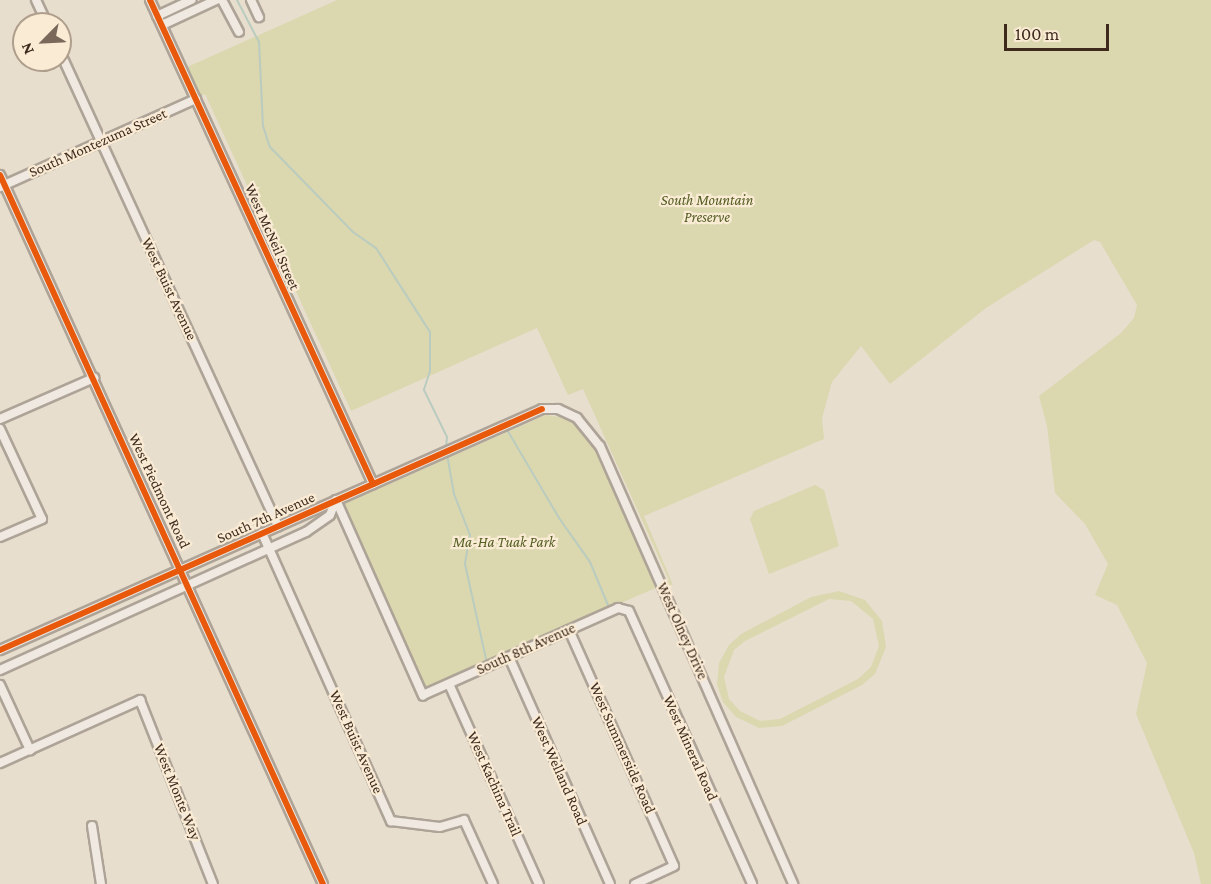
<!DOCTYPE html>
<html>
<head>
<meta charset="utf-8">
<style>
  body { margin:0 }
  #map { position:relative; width:1211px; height:884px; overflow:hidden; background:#e8dece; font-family:"Crimson Pro",serif }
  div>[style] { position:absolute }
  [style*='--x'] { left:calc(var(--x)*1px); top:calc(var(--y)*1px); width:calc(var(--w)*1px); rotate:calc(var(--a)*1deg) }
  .green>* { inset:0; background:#dbd7af }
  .stream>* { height:2px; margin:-1px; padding:0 1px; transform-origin:1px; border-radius:1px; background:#baccbf }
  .roads { filter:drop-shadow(2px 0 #aea397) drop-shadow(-2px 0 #aea397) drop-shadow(0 2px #aea397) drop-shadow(0 -2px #aea397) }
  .minor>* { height:8px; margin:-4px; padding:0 4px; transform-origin:4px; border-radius:4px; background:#efe9e1 }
  .cycleway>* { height:6px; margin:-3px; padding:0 3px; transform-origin:3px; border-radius:3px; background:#e8590c }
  span { translate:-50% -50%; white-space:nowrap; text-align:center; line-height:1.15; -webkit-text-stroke:4.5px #f9ebd4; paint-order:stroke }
  .street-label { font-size:15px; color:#3e2a1d }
  .park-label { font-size:15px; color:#535d22; font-style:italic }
  .north { position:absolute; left:12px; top:12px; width:60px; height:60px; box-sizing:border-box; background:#f9ebd4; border:2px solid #ae9e8b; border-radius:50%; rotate:246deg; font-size:16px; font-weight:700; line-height:24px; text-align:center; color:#3e2a1d }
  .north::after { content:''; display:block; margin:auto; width:21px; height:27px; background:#7a695b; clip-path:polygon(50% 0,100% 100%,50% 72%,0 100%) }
  .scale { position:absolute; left:1004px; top:24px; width:105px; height:27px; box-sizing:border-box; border:3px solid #3e2a1d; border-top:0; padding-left:8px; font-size:18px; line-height:21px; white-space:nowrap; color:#3e2a1d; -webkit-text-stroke:4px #f9ebd4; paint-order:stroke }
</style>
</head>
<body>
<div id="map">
  <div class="green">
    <i style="clip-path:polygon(337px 0,1211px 0,1211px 884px,1201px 884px,1194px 853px,1136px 714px,1147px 663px,1117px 605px,1095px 595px,1108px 564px,1085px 524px,1055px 493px,1047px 426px,1039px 396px,1121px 333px,1134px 318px,1137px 305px,1100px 242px,1094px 240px,986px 308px,890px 384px,861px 346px,832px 382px,822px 418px,824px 439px,644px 516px,673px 585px,666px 588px,662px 587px,669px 580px,583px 389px,568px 395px,537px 328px,351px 411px,205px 94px,198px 97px,185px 68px)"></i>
    <i style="clip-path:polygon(546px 415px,566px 418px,588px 434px,658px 587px,424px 688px,344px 504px)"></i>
    <i style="clip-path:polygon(815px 485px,824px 490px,839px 546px,769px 574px,750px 519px,754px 511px)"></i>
    <i style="clip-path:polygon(evenodd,839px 591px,865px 600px,882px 621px,886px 647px,875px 674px,862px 685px,782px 726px,759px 728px,736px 717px,723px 702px,717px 684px,719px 663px,729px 645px,741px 634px,811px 597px,839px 591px,829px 599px,851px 601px,873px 619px,879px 646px,871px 667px,858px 679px,780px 719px,760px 721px,740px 711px,729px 699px,724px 677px,734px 650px,745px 641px,829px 599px)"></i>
  </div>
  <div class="stream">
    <i style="--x:237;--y:0;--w:47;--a:62.4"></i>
    <i style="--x:259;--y:42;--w:84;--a:87.3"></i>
    <i style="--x:263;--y:126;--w:22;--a:72"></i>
    <i style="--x:270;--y:147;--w:119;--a:45.7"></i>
    <i style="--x:353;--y:232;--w:28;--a:35"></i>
    <i style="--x:376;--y:248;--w:100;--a:57.3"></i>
    <i style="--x:430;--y:332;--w:39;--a:90"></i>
    <i style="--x:430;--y:371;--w:20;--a:108"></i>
    <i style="--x:424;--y:390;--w:52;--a:63.9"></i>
    <i style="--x:447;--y:437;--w:12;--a:95"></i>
    <i style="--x:506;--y:428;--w:104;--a:59.5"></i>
    <i style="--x:559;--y:518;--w:54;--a:54.8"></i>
    <i style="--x:590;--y:562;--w:52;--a:67.4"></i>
    <i style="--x:447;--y:454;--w:41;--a:80.1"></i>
    <i style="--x:454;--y:494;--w:44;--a:68.7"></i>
    <i style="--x:470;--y:535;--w:29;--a:100"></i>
    <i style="--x:465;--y:564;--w:101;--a:77.5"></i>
  </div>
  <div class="roads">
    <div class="minor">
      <i style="--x:36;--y:0;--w:26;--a:65"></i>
      <i style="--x:150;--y:0;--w:533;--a:65.26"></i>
      <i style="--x:222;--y:0;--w:36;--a:62"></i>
      <i style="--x:251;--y:0;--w:19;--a:65"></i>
      <i style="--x:157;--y:16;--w:38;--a:-25"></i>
      <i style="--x:162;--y:25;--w:60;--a:-24.8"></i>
      <i style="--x:60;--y:52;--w:522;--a:65.3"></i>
      <i style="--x:0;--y:175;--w:779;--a:65.51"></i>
      <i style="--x:0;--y:187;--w:215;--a:-24.2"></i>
      <i style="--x:0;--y:419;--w:103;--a:-23.6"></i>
      <i style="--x:0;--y:429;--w:99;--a:65"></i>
      <i style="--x:42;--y:519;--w:46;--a:156.8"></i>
      <i style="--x:336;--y:500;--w:214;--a:66"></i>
      <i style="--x:423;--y:695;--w:214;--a:-24"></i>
      <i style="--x:618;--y:608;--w:11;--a:15"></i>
      <i style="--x:629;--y:611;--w:299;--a:65.7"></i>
      <i style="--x:262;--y:533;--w:316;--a:65.9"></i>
      <i style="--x:391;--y:821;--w:49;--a:7"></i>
      <i style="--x:440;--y:827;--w:25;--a:-16"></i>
      <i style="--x:464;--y:820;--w:70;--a:65.6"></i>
      <i style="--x:569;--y:630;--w:258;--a:66"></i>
      <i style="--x:674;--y:866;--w:43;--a:155.2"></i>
      <i style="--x:0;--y:650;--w:593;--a:-23.97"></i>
      <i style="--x:542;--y:409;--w:16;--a:0"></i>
      <i style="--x:558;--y:409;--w:21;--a:25"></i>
      <i style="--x:577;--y:418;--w:36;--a:51"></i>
      <i style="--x:600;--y:446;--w:479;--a:66.2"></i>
      <i style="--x:509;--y:657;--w:248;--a:66"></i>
      <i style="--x:0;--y:670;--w:336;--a:-24.3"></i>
      <i style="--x:306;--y:532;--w:29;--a:-35"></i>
      <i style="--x:330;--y:515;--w:16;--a:-68"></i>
      <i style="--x:449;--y:684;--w:219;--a:65.8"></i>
      <i style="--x:0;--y:685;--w:72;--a:65.2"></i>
      <i style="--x:0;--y:763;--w:154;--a:-24.2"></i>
      <i style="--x:140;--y:700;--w:198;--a:68.4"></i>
      <i style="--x:92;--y:826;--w:59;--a:81.2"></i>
    </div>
  </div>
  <div class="cycleway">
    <i style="--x:150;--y:0;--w:533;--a:65.26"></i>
    <i style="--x:0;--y:175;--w:779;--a:65.51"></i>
    <i style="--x:0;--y:650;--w:593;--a:-23.97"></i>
  </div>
  <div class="street-label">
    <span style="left:98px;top:143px;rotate:-24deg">South Montezuma Street</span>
    <span style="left:272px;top:237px;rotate:66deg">West McNeil Street</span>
    <span style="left:169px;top:289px;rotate:65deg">West Buist Avenue</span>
    <span style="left:159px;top:491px;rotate:65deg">West Piedmont Road</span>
    <span style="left:266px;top:518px;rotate:-24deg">South 7th Avenue</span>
    <span style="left:682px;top:631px;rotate:66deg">West Olney Drive</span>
    <span style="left:526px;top:649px;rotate:-24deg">South 8th Avenue</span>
    <span style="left:356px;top:742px;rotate:66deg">West Buist Avenue</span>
    <span style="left:622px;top:748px;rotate:66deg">West Summerside Road</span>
    <span style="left:690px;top:748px;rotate:66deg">West Mineral Road</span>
    <span style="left:559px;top:771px;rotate:66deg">West Welland Road</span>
    <span style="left:494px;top:784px;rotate:66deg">West Kachina Trail</span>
    <span style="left:177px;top:792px;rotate:68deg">West Monte Way</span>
  </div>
  <div class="park-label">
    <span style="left:707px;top:209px">South Mountain<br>Preserve</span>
    <span style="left:504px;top:543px">Ma-Ha Tuak Park</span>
  </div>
  <div class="north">N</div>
  <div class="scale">100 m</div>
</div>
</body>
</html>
